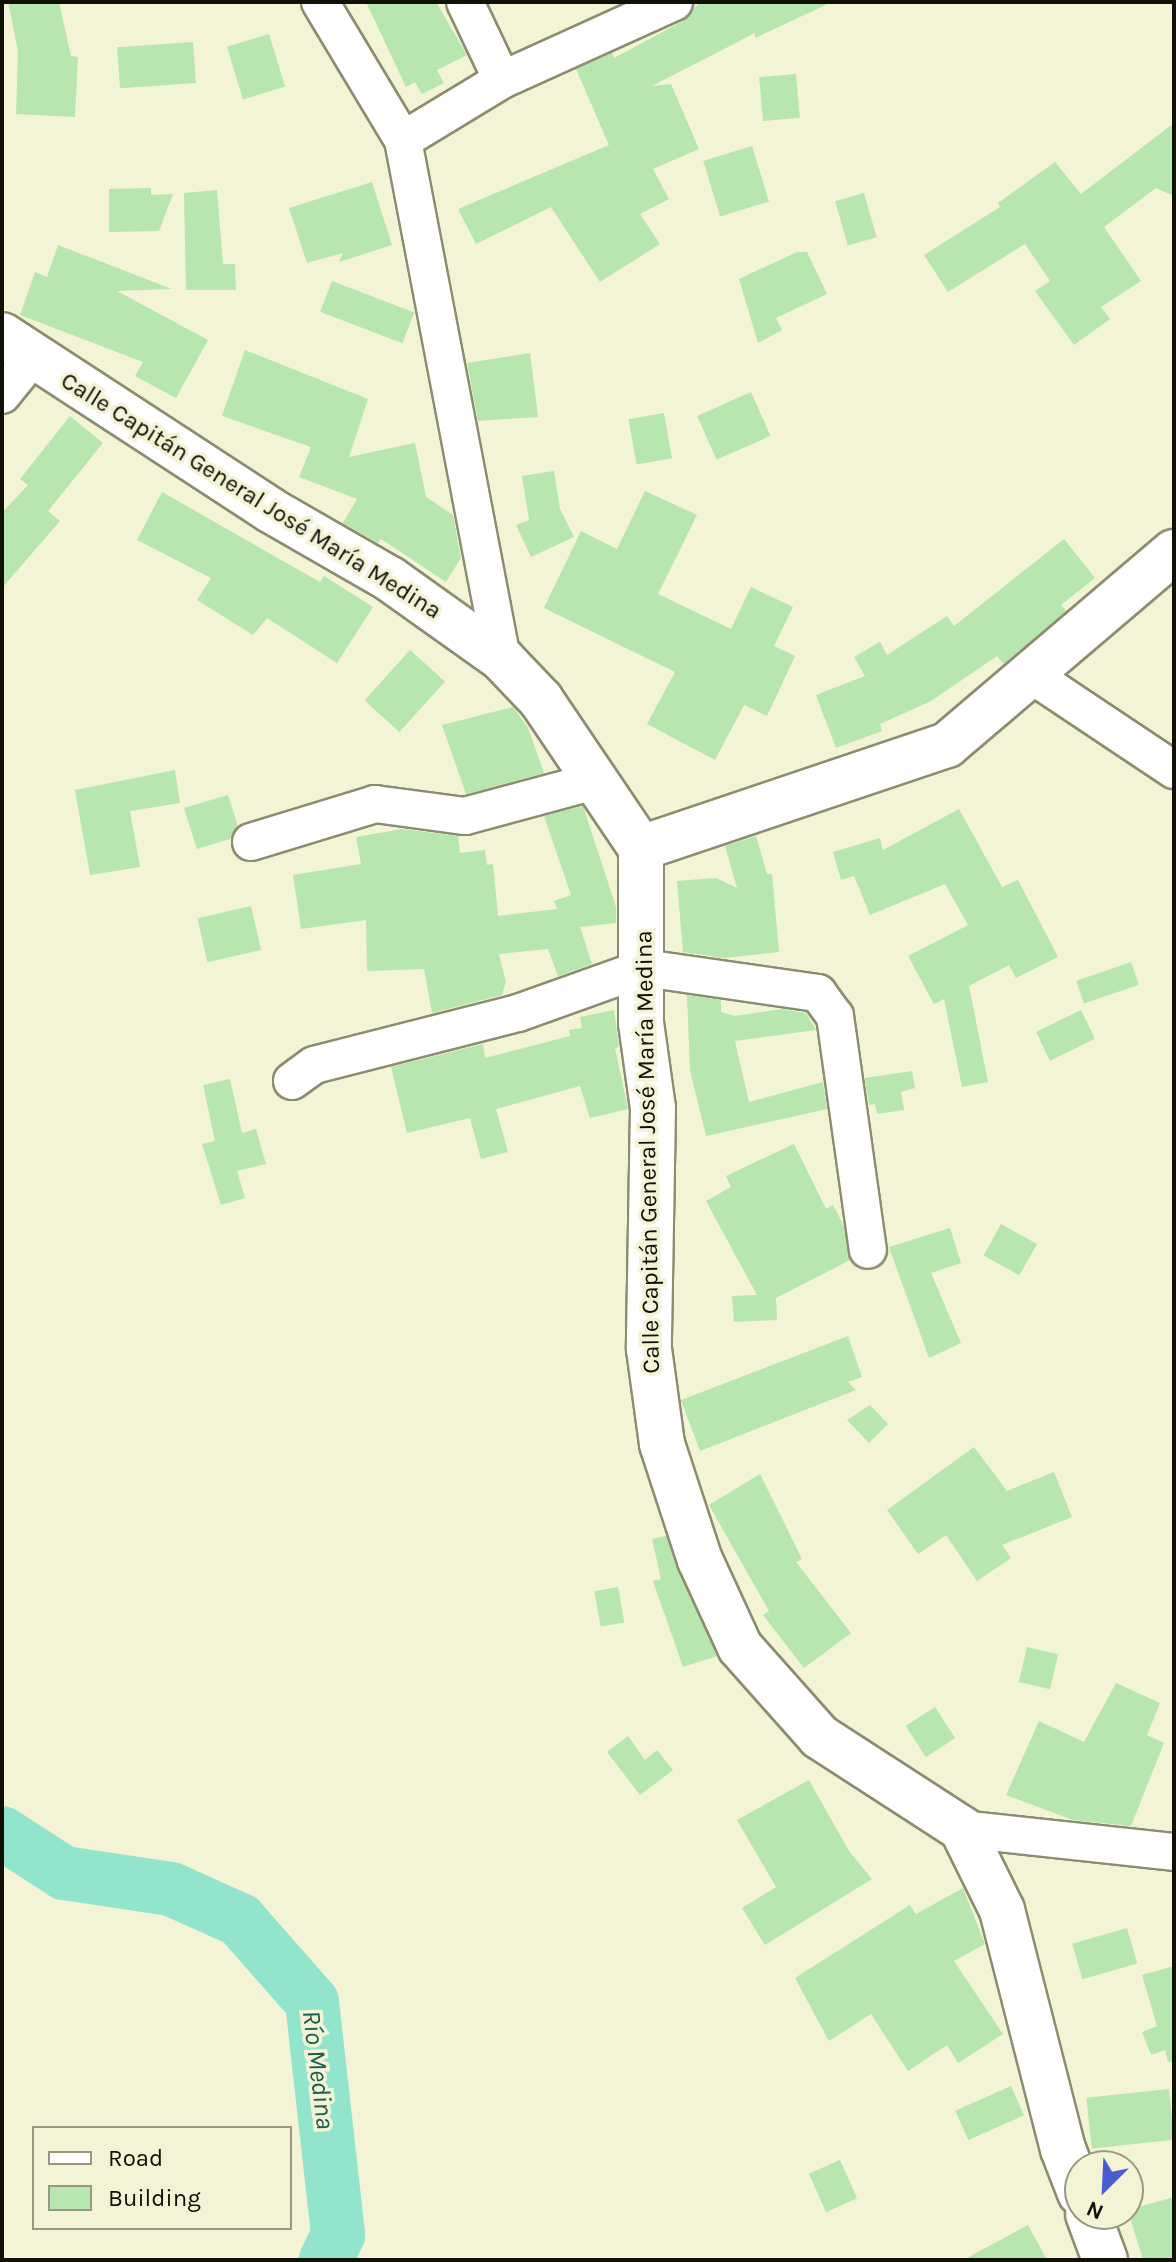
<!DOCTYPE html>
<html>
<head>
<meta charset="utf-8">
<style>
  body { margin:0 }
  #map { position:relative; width:1176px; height:2262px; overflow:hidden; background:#f3f3d5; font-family:Karla,sans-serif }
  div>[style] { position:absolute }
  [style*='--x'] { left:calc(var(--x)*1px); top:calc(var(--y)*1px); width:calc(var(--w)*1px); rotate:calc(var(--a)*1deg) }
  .river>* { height:54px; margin:-27px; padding:0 27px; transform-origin:27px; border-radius:27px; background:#92e5cc }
  .building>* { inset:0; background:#b7e6ae; transform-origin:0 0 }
  .roads { filter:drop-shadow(2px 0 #8c8c71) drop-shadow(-2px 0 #8c8c71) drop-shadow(0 2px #8c8c71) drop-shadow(0 -2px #8c8c71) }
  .minor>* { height:36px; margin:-18px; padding:0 18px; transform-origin:18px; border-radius:18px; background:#fff }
  .tertiary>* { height:44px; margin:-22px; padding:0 22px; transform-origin:22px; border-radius:22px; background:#fff }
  span { translate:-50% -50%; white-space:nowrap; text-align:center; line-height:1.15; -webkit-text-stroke:7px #f3f3d5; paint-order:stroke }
  .street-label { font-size:24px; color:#101006 }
  .water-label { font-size:26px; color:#1c5e4e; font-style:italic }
  .frame { position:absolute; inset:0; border:4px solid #101006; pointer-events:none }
  .legend { position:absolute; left:32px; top:2126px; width:260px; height:104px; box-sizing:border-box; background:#f3f3d5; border:2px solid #989882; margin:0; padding:10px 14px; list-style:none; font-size:24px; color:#101006 }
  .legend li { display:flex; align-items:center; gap:16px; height:40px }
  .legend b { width:40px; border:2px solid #989882 }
  .north { position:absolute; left:1064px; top:2150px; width:80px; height:80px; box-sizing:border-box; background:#f3f3d5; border:2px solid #989882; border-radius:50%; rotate:204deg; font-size:22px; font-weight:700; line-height:32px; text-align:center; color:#101006 }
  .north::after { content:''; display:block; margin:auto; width:28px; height:36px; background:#475dd1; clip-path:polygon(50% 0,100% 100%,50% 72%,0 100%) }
</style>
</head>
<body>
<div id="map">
  <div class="river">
    <i style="--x:2;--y:1833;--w:74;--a:32.8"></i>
    <i style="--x:64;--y:1873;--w:108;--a:8.5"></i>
    <i style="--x:171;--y:1889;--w:76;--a:24.2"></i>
    <i style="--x:240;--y:1920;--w:109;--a:48.7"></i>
    <i style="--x:312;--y:2002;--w:234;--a:83.6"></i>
    <i style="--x:338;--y:2235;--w:28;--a:116"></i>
  </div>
  <div class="building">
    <i style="clip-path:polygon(8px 2px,59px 2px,71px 56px,78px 57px,75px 117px,16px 114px,18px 51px)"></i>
    <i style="clip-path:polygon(366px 2px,436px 2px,467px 55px,437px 70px,444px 83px,422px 94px,415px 82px,406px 87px)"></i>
    <i style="clip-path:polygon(700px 2px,832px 2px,755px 38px,755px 33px,652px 86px,671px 84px,699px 149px,653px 169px,669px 199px,640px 214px,660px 244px,600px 282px,551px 207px,476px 244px,458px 209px,609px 145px,576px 69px,612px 53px,614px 58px,683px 21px)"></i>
    <i style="left:269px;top:34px;width:55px;height:44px;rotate:73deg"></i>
    <i style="left:193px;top:42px;width:41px;height:76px;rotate:86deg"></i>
    <i style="left:796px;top:74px;width:44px;height:37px;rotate:85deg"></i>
    <i style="clip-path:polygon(1174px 123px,1174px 196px,1156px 188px,1104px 227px,1141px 281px,1101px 307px,1110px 319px,1074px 345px,1035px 291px,1050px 281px,1025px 244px,948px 292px,924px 255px,1000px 207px,998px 203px,1055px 162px,1081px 194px)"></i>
    <i style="left:752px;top:146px;width:58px;height:51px;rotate:73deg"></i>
    <i style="clip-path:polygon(372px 182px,392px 245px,339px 262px,343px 253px,307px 263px,289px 208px)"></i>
    <i style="clip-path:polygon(151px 188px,151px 195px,173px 194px,159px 231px,109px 232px,109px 189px)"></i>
    <i style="clip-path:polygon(217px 190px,223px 264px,235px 264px,236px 290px,186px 290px,184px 193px)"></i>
    <i style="left:864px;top:193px;width:46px;height:30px;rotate:74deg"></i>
    <i style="clip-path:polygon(58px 245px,172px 289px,117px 291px,208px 340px,176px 398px,135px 376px,143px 362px,20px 315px,35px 272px,47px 277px)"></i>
    <i style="clip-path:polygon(797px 252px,807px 252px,827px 294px,776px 318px,782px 330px,758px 343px,739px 279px)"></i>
    <i style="left:332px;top:281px;width:88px;height:33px;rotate:21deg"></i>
    <i style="clip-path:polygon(245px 350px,368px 399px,349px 457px,415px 443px,426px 497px,453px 515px,461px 558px,446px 582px,381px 539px,378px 543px,343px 523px,357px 499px,299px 477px,311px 447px,222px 416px)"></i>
    <i style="clip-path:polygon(530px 353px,538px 417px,478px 421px,467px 363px)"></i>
    <i style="left:751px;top:392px;width:48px;height:59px;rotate:66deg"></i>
    <i style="left:664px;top:413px;width:46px;height:36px;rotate:80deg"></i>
    <i style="clip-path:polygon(70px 416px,103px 443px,48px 511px,60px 521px,2px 588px,2px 513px,28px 485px,20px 479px)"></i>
    <i style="clip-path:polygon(554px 471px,560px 509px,574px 537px,531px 557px,516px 525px,529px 520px,522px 476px)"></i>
    <i style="clip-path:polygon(645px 491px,697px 515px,658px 594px,731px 629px,751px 587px,793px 607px,774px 646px,795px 656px,767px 716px,744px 705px,715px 760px,647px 724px,675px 672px,544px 608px,581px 531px,617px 549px)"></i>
    <i style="clip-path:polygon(162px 492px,320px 582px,324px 576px,373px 607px,337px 663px,267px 618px,253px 635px,197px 600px,211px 578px,137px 540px)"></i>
    <i style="clip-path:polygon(1064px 539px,1095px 578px,1061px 605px,1066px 611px,1004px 664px,997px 656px,931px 701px,880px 724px,882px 731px,836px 748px,816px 695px,865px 676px,854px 657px,880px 642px,887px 655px,947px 616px,954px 626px)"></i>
    <i style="left:410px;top:650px;width:47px;height:68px;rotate:42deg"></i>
    <i style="clip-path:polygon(513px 707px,528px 728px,544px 773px,466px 794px,442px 725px)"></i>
    <i style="clip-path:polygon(175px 770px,180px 803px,130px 811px,140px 867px,90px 875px,75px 790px)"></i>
    <i style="clip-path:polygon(228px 795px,238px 826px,230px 839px,197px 849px,184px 808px)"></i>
    <i style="clip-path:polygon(583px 806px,616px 907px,616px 923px,580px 927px,592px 964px,558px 976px,548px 949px,499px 954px,506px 982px,502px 995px,432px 1013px,424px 969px,367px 971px,366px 920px,301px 929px,293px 875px,361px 864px,356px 837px,402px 829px,458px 836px,460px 853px,485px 850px,487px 865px,493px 864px,498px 916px,557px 909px,554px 901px,571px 895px,544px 816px)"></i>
    <i style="clip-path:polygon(959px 809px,1002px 887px,1018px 880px,1058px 957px,1016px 978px,1009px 965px,969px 986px,988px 1082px,962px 1087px,944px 999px,934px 1004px,908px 956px,968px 925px,945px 884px,870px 915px,854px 876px,841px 880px,833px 852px,880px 838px,883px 850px)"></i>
    <i style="clip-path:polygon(756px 836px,767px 874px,772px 874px,779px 952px,724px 958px,683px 952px,677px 881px,716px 878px,737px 888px,725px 846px)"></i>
    <i style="left:251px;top:906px;width:45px;height:55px;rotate:77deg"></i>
    <i style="left:1131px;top:962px;width:24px;height:58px;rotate:71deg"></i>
    <i style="clip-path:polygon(687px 995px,721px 1000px,721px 1012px,734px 1016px,782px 1009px,806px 1013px,816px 1030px,735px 1041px,749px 1102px,823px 1082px,827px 1109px,706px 1136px,690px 1070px)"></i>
    <i style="clip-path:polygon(614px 1010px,619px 1047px,615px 1048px,628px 1109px,590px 1118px,580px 1086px,496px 1109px,508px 1152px,481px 1159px,470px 1118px,407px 1133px,391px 1067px,483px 1044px,485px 1058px,570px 1036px,569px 1030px,582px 1028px,580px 1017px)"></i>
    <i style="left:1081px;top:1010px;width:32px;height:50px;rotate:64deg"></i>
    <i style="clip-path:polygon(912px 1071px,915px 1088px,901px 1092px,904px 1110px,877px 1114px,875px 1104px,869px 1105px,865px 1078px)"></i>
    <i style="clip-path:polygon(230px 1079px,242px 1133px,256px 1129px,266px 1164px,237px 1171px,245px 1198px,221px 1205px,202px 1144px,215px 1141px,203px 1085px)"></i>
    <i style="clip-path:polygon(794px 1144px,826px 1209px,833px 1205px,843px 1224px,850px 1260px,776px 1298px,777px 1320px,734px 1322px,732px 1296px,757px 1295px,706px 1201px,731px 1187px,726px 1176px)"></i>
    <i style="left:1001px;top:1224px;width:41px;height:36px;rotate:29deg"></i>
    <i style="clip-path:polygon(950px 1228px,961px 1263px,931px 1273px,961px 1343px,929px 1358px,889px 1247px)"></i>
    <i style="clip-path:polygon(848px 1336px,862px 1377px,848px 1382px,856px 1390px,700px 1451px,681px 1400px)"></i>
    <i style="clip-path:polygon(870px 1405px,888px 1424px,869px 1443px,847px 1420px)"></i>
    <i style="clip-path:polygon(974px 1447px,1007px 1491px,1054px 1472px,1072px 1517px,1002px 1545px,1011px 1558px,977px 1581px,946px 1535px,918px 1554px,887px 1510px)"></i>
    <i style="clip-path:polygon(760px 1474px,802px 1559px,796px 1562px,851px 1633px,804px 1668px,763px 1615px,769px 1611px,709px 1505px)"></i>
    <i style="clip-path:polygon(666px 1536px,717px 1656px,683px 1667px,653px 1581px,661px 1579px,652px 1539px)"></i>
    <i style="left:618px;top:1587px;width:36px;height:24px;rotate:80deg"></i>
    <i style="left:1027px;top:1647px;width:32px;height:36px;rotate:13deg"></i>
    <i style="clip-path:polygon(1116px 1683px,1160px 1703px,1147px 1735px,1164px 1743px,1131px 1826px,1073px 1820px,1006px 1795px,1039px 1721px,1084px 1742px)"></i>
    <i style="left:935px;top:1707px;width:37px;height:35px;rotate:57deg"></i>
    <i style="clip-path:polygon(628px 1736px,645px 1760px,657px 1750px,673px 1770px,640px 1795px,607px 1752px)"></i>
    <i style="clip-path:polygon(809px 1780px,849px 1851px,872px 1879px,765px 1945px,742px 1908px,776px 1887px,737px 1820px)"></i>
    <i style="clip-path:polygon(963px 1888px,985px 1944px,954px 1961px,1003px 2034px,958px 2063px,947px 2045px,908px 2071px,871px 2014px,829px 2041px,795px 1978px,910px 1905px,916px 1914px)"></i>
    <i style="left:1127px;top:1928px;width:37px;height:57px;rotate:74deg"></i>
    <i style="clip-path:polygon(1174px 1966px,1174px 2061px,1168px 2062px,1165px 2050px,1151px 2055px,1142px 2032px,1157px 2026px,1142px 1975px)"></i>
    <i style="left:1011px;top:2086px;width:32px;height:61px;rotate:66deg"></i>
    <i style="left:1169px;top:2089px;width:51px;height:83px;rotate:84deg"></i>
    <i style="left:840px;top:2160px;width:42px;height:34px;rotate:66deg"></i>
    <i style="clip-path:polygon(1174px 2197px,1174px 2260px,1143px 2260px,1128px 2210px)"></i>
    <i style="clip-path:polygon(1028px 2225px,1047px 2260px,963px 2260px)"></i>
  </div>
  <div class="roads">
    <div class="minor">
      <i style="--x:320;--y:2;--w:161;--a:59"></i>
      <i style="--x:403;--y:140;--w:528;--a:79.2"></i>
      <i style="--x:465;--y:2;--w:86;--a:64.6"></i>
      <i style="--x:403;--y:140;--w:116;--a:-31.2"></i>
      <i style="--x:502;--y:80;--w:189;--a:-24.4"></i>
      <i style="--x:2;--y:395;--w:48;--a:-51"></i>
      <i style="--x:1030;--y:674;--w:173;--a:33.7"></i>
      <i style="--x:251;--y:842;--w:130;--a:-17"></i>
      <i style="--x:375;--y:804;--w:91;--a:7.6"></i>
      <i style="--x:465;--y:816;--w:135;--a:-15.1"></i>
      <i style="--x:292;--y:1081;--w:27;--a:-36"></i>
      <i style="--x:314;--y:1065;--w:211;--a:-14.3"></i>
      <i style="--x:518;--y:1013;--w:134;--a:-19.7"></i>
      <i style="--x:644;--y:968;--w:176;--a:8.2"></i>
      <i style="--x:818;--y:993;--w:29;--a:54"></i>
      <i style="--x:835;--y:1016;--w:236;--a:82"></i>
      <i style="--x:962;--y:1829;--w:213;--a:6.2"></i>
    </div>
    <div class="tertiary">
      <i style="--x:2;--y:335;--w:320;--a:33.1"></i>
      <i style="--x:270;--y:510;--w:138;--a:29.9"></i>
      <i style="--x:390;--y:579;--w:138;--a:35.5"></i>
      <i style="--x:502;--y:659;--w:57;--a:46.4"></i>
      <i style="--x:541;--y:700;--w:179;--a:56"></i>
      <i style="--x:641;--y:848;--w:175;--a:90"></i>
      <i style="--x:641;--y:1023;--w:86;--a:82"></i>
      <i style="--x:653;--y:1108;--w:241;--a:91"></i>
      <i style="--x:649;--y:1349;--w:96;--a:82.2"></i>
      <i style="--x:662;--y:1444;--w:122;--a:71.9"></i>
      <i style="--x:700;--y:1560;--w:96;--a:65.3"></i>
      <i style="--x:740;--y:1647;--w:120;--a:48.4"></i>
      <i style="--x:820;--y:1737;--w:169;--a:32.9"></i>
      <i style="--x:962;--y:1829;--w:90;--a:63.7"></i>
      <i style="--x:1002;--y:1910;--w:247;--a:75.7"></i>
      <i style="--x:1063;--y:2149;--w:47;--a:68.9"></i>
      <i style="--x:641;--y:848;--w:323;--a:-18.6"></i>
      <i style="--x:947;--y:745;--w:298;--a:-40.4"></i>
      <i style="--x:1088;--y:2214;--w:49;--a:69.7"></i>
    </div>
  </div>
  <div class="street-label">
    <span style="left:251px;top:496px;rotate:32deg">Calle Capitán General José María Medina</span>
    <span style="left:648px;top:1152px;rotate:-91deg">Calle Capitán General José María Medina</span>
  </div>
  <div class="water-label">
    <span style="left:318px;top:2070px;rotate:83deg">Río Medina</span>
  </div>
  <div class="frame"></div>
  <ul class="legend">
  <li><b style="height:10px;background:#fff"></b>Road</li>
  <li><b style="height:22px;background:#b7e6ae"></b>Building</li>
  </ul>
  <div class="north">N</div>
</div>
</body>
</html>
